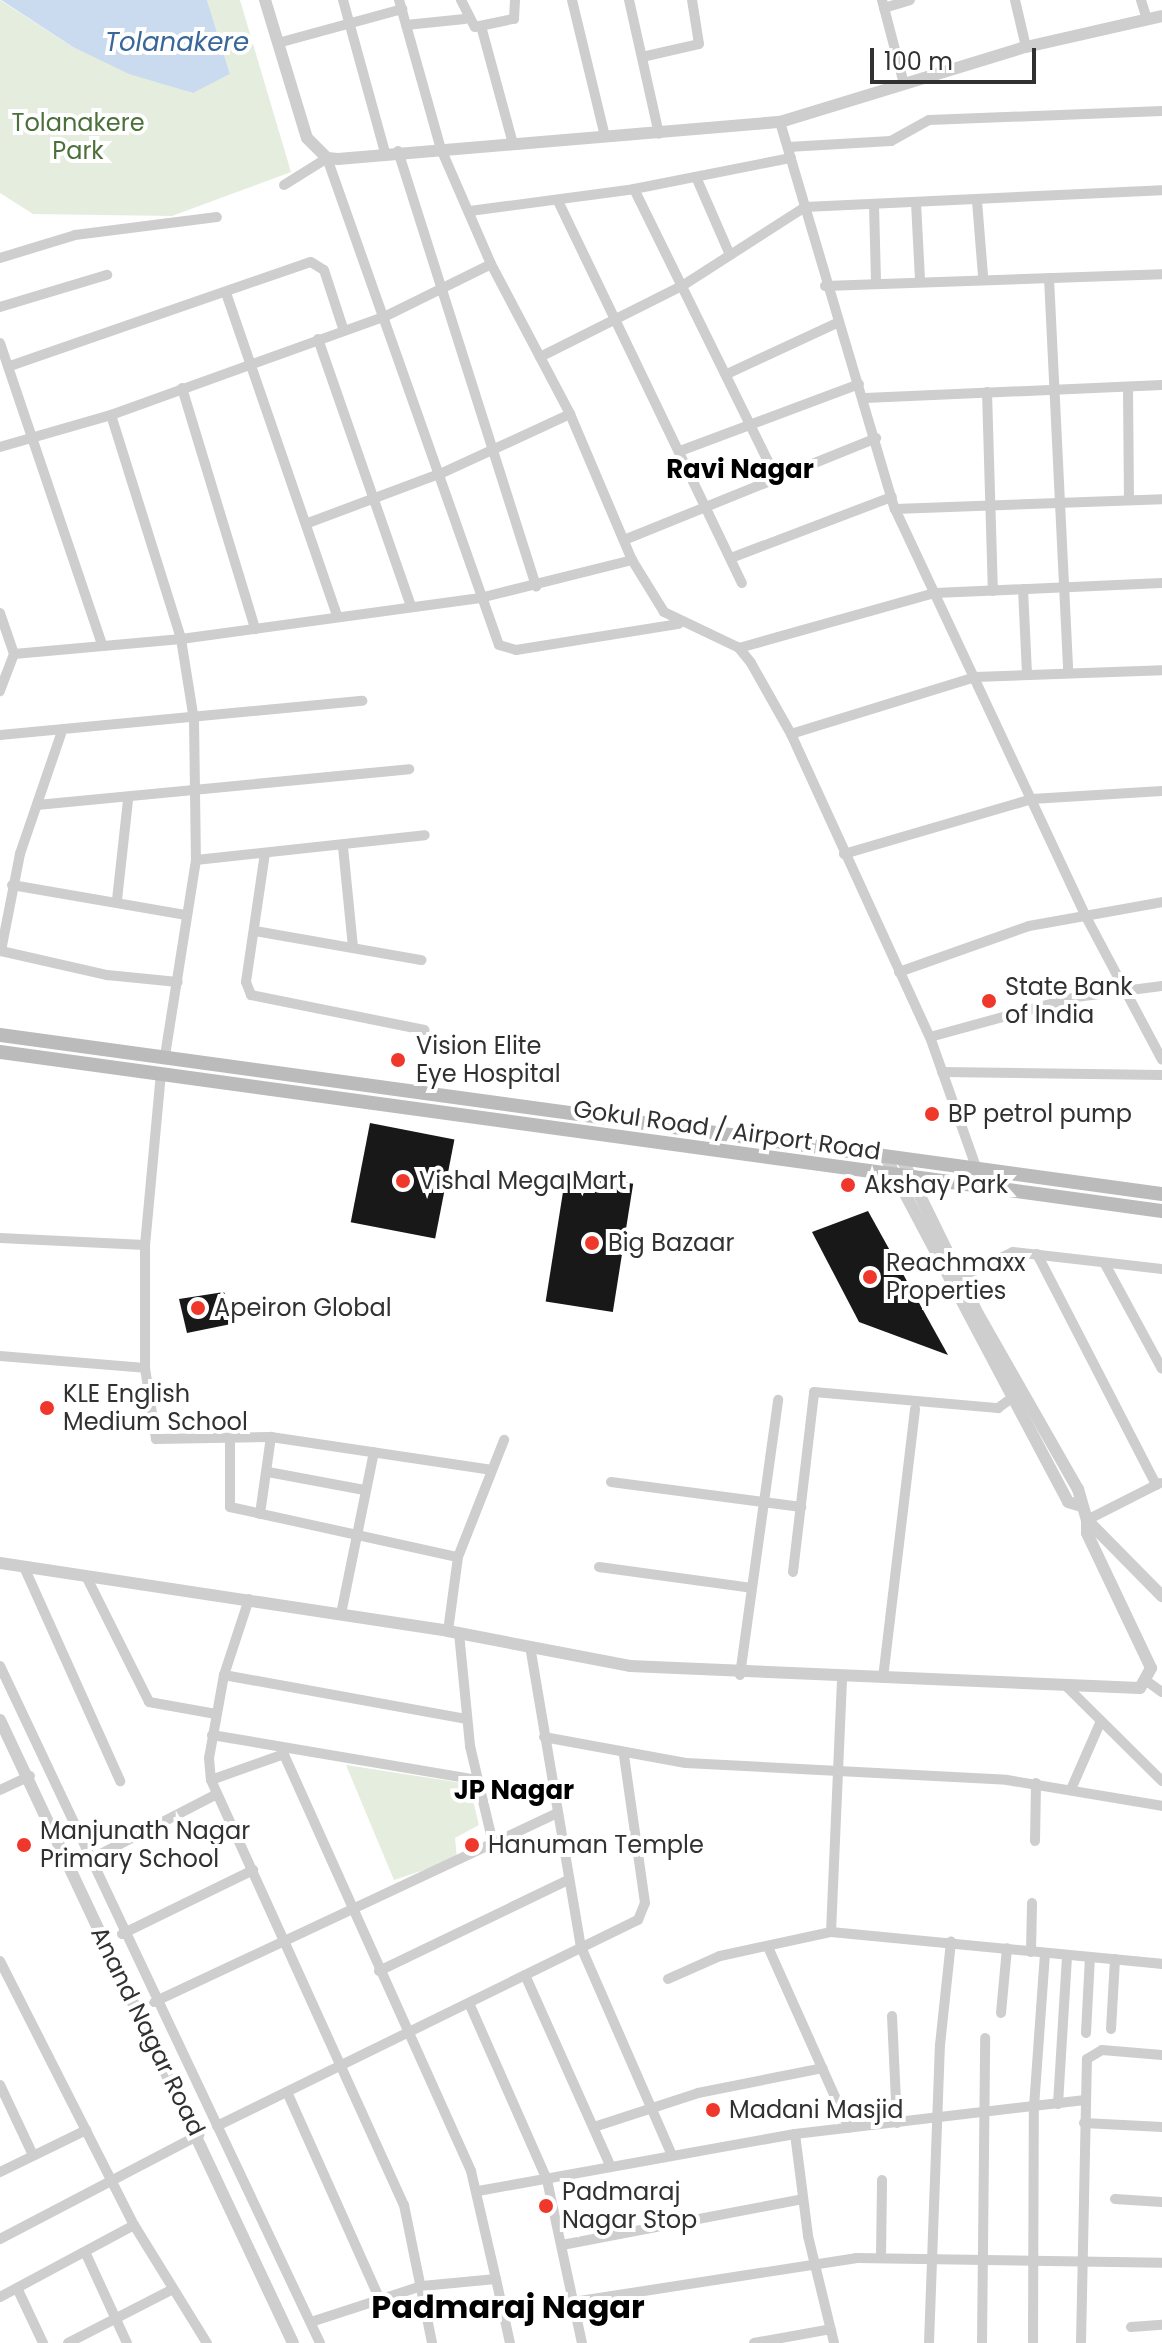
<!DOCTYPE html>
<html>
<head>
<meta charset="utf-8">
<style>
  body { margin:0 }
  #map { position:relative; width:1162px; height:2343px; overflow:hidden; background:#fff; font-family:Poppins,sans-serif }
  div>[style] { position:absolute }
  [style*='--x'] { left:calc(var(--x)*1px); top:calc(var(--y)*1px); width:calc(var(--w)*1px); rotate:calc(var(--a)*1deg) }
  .green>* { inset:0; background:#e5eede }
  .water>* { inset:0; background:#cadbef }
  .building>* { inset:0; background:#181818; transform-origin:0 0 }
  .minor>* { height:10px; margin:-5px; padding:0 5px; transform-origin:5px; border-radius:5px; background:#cecece }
  .tertiary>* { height:12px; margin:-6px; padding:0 6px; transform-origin:6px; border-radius:6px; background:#cecece }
  .secondary>* { height:14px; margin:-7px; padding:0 7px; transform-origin:7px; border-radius:7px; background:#bbb }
  .dots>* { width:22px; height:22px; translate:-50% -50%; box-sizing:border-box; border:4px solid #fff; border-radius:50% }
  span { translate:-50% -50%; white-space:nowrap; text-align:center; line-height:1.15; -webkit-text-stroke:8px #fff; paint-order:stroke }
  .park-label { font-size:24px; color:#4c703b }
  .poi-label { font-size:24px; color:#313131 }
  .left { translate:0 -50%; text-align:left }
  .street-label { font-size:24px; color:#313131 }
  .water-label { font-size:26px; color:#396799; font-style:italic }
  .neighbourhood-label { font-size:26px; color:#000; font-weight:700 }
  .district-label { font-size:32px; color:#000; font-weight:700 }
  .scale { position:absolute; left:870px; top:48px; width:166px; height:36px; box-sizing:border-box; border:4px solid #313131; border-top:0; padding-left:10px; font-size:24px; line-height:28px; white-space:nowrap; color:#313131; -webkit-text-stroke:6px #fff; paint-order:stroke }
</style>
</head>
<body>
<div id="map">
  <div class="green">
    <i style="clip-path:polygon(0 0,73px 47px,192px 93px,230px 74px,207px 0,240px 0,291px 172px,172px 216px,33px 214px,0 193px)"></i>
    <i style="clip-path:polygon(346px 1765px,469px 1784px,479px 1825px,455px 1838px,457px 1859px,394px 1880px)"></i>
  </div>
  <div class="water">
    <i style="clip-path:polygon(1px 0,207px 0,230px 74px,193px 93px,129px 74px,73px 47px)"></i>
  </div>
  <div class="building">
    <i style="left:370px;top:1123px;width:86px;height:101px;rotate:11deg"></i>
    <i style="left:566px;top:1173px;width:68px;height:130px;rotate:9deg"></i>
    <i style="clip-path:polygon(868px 1211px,948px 1355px,859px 1322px,812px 1232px)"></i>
    <i style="clip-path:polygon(224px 1292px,236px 1323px,187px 1333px,179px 1299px)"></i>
  </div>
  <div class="minor">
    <i style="--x:343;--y:0;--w:158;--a:74.6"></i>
    <i style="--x:399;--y:0;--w:155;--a:74.3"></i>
    <i style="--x:441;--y:149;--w:125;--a:66.5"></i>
    <i style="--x:491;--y:264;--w:170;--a:62.2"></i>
    <i style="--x:570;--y:414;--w:159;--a:67"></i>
    <i style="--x:632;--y:560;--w:61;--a:58.4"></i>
    <i style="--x:664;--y:612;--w:83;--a:25.6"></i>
    <i style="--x:739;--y:648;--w:19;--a:51"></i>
    <i style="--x:751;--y:663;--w:81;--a:60.6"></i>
    <i style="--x:791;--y:734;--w:333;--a:65.4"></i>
    <i style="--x:930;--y:1037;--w:159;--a:70.5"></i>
    <i style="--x:461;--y:0;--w:30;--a:63"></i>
    <i style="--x:475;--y:27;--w:40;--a:-12"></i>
    <i style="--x:514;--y:19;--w:19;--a:-87"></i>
    <i style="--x:572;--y:0;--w:140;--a:76.4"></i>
    <i style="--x:629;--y:0;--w:137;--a:77.4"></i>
    <i style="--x:882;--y:0;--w:87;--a:75.3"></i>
    <i style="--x:1015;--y:0;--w:48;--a:76.8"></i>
    <i style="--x:1141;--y:0;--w:21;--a:73"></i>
    <i style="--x:884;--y:8;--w:27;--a:-17"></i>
    <i style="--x:406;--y:25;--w:59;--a:-5.8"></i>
    <i style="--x:481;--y:26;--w:122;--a:74.8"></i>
    <i style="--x:278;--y:43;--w:129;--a:-15.3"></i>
    <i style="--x:642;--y:57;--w:58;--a:-12.8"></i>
    <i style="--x:699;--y:44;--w:45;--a:-99"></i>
    <i style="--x:780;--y:122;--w:404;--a:73.5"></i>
    <i style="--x:895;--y:509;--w:446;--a:64.9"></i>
    <i style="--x:1084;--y:913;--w:166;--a:62"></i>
    <i style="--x:788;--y:147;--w:103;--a:-3.3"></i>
    <i style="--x:891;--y:141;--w:43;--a:-28.9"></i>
    <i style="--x:929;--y:120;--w:233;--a:-2.2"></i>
    <i style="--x:398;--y:151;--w:457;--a:72.4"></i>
    <i style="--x:696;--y:177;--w:85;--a:66.4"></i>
    <i style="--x:284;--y:185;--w:51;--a:-32.1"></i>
    <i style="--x:327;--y:158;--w:516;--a:70.55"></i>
    <i style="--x:499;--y:645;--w:18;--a:16"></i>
    <i style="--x:516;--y:650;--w:165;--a:-9.1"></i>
    <i style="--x:634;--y:189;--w:323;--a:63.8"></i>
    <i style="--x:558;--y:201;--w:424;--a:64.3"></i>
    <i style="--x:977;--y:201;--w:75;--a:85.4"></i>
    <i style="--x:916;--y:203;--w:77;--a:87"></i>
    <i style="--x:874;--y:205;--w:76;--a:88.5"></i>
    <i style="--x:470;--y:211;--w:165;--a:-7.6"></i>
    <i style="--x:634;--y:189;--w:160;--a:-11.2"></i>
    <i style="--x:0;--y:258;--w:78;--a:-17"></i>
    <i style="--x:75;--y:235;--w:143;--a:-7.2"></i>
    <i style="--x:1049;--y:278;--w:394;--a:87.2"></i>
    <i style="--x:825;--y:286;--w:337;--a:-2"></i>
    <i style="--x:226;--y:293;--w:342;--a:71"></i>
    <i style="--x:0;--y:307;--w:112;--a:-16.7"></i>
    <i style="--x:318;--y:339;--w:283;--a:70.8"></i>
    <i style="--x:0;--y:343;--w:319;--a:71.3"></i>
    <i style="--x:540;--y:357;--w:159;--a:-26.6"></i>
    <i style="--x:682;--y:286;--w:146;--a:-32.7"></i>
    <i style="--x:805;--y:207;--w:357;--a:-2.7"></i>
    <i style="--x:10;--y:366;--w:318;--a:-19.1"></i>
    <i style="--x:311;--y:262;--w:15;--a:32"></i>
    <i style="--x:324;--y:270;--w:61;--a:71.9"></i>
    <i style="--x:727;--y:374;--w:123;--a:-24.9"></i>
    <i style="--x:182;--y:388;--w:252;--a:73.1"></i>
    <i style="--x:1128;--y:388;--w:112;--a:89.5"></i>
    <i style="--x:987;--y:392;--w:199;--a:88.3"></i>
    <i style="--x:865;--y:398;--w:297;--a:-2.5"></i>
    <i style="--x:111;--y:415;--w:235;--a:72.6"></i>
    <i style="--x:181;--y:639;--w:82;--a:80.9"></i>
    <i style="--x:194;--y:720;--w:140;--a:89.2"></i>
    <i style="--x:196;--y:860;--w:198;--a:99"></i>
    <i style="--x:0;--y:447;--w:116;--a:-16.1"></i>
    <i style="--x:111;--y:415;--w:292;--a:-19.8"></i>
    <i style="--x:386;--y:316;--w:117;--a:-26.3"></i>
    <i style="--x:680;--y:451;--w:191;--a:-20.5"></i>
    <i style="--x:895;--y:509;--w:267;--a:-2.1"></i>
    <i style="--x:308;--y:523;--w:143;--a:-20.5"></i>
    <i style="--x:442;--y:473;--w:141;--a:-24.7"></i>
    <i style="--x:624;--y:540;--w:272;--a:-22"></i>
    <i style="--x:731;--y:558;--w:172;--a:-20.8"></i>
    <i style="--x:1023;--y:589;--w:85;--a:87.3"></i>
    <i style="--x:0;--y:613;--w:43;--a:71.1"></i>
    <i style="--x:14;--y:654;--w:40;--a:111"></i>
    <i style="--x:739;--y:648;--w:204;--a:-15.7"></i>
    <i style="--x:935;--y:593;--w:227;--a:-2.5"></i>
    <i style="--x:14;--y:654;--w:168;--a:-5.1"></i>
    <i style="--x:181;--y:639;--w:302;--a:-7.8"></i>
    <i style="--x:480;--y:598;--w:157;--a:-14"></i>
    <i style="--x:61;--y:734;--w:127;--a:108.9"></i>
    <i style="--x:20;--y:854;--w:99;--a:101.1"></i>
    <i style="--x:1;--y:951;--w:109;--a:12.8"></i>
    <i style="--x:107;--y:975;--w:71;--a:5.6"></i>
    <i style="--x:791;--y:734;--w:193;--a:-17.2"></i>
    <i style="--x:975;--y:677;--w:187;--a:-2.1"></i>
    <i style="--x:0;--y:735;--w:364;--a:-5.4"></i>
    <i style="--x:37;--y:805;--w:374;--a:-5.5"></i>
    <i style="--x:343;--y:847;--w:101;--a:84.3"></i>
    <i style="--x:265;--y:853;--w:130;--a:98.4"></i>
    <i style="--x:246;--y:982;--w:14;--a:69"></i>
    <i style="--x:251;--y:995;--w:177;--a:11.4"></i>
    <i style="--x:844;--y:854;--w:196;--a:-16.3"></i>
    <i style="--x:1032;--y:799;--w:130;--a:-3.5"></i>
    <i style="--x:196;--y:860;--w:230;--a:-6.2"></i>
    <i style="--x:12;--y:885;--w:177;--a:9.8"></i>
    <i style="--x:117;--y:900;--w:100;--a:-83.7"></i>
    <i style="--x:255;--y:931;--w:169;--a:9.9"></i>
    <i style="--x:899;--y:972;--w:138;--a:-19.5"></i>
    <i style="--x:1029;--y:926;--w:135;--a:-10.2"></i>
    <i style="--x:930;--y:1037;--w:151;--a:-15.3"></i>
    <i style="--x:1076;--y:997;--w:87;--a:-7.3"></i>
    <i style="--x:942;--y:1072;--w:220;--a:0.8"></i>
    <i style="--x:161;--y:1073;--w:173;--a:95.3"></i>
    <i style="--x:145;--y:1245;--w:123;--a:90"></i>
    <i style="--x:145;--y:1368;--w:72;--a:81.2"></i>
    <i style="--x:156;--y:1439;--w:115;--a:-1"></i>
    <i style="--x:271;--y:1437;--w:222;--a:8.5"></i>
    <i style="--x:0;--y:1238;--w:145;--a:2.8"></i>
    <i style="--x:1037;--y:1254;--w:260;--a:62.7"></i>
    <i style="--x:1105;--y:1264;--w:119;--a:61.5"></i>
    <i style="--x:960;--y:1278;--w:59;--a:-26.1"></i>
    <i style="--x:1013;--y:1252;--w:150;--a:6.5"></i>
    <i style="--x:0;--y:1356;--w:145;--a:4.7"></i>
    <i style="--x:230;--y:1438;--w:69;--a:90"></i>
    <i style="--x:230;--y:1507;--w:233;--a:12.4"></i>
    <i style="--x:268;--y:1472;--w:98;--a:10.6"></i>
    <i style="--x:611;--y:1482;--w:192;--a:7.5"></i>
    <i style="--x:260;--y:1514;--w:78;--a:-81.9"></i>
    <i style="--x:1087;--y:1520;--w:82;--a:-26.9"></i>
    <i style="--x:24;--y:1567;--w:235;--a:65.8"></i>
    <i style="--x:599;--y:1567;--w:154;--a:7.8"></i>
    <i style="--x:793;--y:1572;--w:181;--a:-83.3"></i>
    <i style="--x:814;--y:1392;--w:185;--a:5"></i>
    <i style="--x:998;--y:1408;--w:26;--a:-36"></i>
    <i style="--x:86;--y:1576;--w:141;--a:63.4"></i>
    <i style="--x:149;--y:1702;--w:68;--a:10.2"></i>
    <i style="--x:249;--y:1599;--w:80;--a:108.2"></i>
    <i style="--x:224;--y:1675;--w:84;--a:100.2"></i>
    <i style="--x:209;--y:1758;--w:22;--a:85"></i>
    <i style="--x:211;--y:1780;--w:467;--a:65.6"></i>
    <i style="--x:404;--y:2205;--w:141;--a:78.5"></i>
    <i style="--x:341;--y:1614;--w:165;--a:-78.5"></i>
    <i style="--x:448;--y:1631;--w:75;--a:-82.3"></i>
    <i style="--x:458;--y:1557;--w:126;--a:-68.5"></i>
    <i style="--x:459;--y:1633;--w:114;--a:84.4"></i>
    <i style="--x:470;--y:1746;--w:100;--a:76.7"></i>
    <i style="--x:530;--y:1646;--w:305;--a:80.4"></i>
    <i style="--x:581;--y:1947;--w:225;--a:66.4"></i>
    <i style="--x:0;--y:1666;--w:749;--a:64.7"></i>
    <i style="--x:224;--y:1675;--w:247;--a:10.3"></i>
    <i style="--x:740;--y:1675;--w:278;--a:-82.1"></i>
    <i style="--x:883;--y:1678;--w:271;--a:-83.2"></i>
    <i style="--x:1148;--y:1682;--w:17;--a:36"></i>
    <i style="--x:1067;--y:1687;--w:134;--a:44.7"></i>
    <i style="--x:212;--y:1735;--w:269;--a:9.6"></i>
    <i style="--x:544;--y:1737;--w:144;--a:10.4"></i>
    <i style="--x:686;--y:1763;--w:321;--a:3"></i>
    <i style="--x:1007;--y:1780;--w:157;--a:9.5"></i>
    <i style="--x:281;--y:1748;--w:464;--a:65.8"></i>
    <i style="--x:471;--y:2171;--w:111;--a:77"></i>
    <i style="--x:211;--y:1780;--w:77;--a:-19.6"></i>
    <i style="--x:1072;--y:1787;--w:72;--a:-66.3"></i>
    <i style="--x:0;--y:1790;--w:33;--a:-25"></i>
    <i style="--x:1035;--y:1841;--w:58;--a:-89"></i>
    <i style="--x:89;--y:1860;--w:144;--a:-27.3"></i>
    <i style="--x:831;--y:1932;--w:256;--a:-87.5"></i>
    <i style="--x:122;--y:1934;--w:146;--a:-26"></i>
    <i style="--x:768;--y:1947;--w:198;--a:65.9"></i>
    <i style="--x:1031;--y:1952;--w:49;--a:-88.8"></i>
    <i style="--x:0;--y:1961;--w:296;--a:63.1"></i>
    <i style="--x:134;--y:2225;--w:139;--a:58.3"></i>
    <i style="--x:379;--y:1971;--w:208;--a:-25.7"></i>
    <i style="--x:525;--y:1975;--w:208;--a:65.9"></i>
    <i style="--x:668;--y:1979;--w:57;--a:-23.9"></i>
    <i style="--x:720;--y:1956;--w:114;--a:-12.2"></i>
    <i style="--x:831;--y:1932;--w:333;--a:5.5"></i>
    <i style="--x:154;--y:2002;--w:443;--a:-25.1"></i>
    <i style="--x:469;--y:2003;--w:193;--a:66.2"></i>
    <i style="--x:547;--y:2180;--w:167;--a:77.9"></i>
    <i style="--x:1001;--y:2013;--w:65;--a:-84.7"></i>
    <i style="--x:892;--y:2016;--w:107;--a:87.3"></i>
    <i style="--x:1111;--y:2029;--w:70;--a:-86.7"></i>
    <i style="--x:1086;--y:2033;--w:76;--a:-87"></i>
    <i style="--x:0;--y:2085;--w:77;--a:64.8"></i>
    <i style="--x:287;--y:2092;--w:226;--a:65.9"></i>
    <i style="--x:1058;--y:2104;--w:149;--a:-86.5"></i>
    <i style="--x:1084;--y:2123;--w:78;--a:2.9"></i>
    <i style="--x:217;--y:2126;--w:469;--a:-26.1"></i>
    <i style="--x:638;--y:1920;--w:18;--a:-68"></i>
    <i style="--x:645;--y:1903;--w:149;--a:-98.1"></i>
    <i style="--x:594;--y:2127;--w:109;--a:-18.1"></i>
    <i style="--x:698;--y:2093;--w:127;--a:-11.3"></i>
    <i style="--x:795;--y:2134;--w:103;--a:82.7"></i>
    <i style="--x:808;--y:2236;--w:110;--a:76.3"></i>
    <i style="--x:0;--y:2172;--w:96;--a:-26"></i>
    <i style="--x:478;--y:2191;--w:322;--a:-10.2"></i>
    <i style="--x:795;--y:2134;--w:292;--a:-6.7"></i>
    <i style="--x:1115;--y:2199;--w:47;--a:3.7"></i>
    <i style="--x:0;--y:2239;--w:225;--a:-27.6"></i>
    <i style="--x:562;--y:2245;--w:245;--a:-10.8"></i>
    <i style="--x:86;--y:2254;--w:98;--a:65.3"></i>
    <i style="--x:881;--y:2256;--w:76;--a:-89.2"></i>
    <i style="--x:18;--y:2290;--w:59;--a:64.7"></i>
    <i style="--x:0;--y:2297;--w:152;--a:-28.2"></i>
    <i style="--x:573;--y:2302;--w:286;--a:-8.8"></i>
    <i style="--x:856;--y:2258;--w:306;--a:0.9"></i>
    <i style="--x:311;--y:2322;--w:117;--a:-18"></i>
    <i style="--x:422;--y:2286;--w:74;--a:-5.4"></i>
    <i style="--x:496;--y:2279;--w:66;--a:77.7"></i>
    <i style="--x:1131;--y:2327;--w:31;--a:-4"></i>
    <i style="--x:68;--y:2343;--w:118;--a:-27.2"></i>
    <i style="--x:754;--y:2343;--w:78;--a:-10.3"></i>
    <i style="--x:929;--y:2343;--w:298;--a:-87.9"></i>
    <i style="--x:940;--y:2045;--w:104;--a:-83.9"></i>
    <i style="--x:982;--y:2343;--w:305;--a:-89.4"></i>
    <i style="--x:1033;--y:2343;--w:236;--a:-89.8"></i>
    <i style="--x:1034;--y:2107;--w:154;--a:-85.9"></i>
    <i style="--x:1081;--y:2343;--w:284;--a:-88.8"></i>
    <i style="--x:1087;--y:2059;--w:17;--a:-31"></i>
    <i style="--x:1102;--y:2050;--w:60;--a:4.8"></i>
  </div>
  <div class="tertiary">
    <i style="--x:265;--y:0;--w:144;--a:73.1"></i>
    <i style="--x:307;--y:138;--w:28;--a:45"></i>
    <i style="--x:327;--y:158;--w:11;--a:5"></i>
    <i style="--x:338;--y:159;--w:444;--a:-4.8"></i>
    <i style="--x:780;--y:122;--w:257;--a:-17"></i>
    <i style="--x:1026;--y:47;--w:139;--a:-12.8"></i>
    <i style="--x:885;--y:1156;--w:391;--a:62.1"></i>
    <i style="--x:1068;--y:1502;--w:14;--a:17"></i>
    <i style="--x:902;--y:1159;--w:173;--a:63.9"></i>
    <i style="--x:978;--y:1314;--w:202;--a:60.3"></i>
    <i style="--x:1078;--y:1489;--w:32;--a:74"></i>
    <i style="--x:1087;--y:1520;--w:107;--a:45.4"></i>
    <i style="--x:0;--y:1563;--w:453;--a:8.6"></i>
    <i style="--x:448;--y:1631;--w:185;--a:10.9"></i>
    <i style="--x:630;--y:1666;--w:510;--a:2.47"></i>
    <i style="--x:1140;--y:1688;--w:23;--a:-61"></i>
    <i style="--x:1151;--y:1668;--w:149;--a:-115.4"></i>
    <i style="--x:1087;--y:1533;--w:13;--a:-90"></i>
    <i style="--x:0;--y:1720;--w:688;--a:64.81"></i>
  </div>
  <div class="secondary">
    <i style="--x:0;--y:1035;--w:1173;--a:7.79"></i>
    <i style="--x:0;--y:1052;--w:1173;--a:7.79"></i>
  </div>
  <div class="dots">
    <i style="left:989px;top:1001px;background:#ef372b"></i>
    <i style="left:398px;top:1060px;background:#ef372b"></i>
    <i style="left:932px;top:1114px;background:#ef372b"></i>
    <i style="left:403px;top:1181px;background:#ef372b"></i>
    <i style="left:848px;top:1185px;background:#ef372b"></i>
    <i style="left:592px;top:1243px;background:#ef372b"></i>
    <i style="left:870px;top:1277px;background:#ef372b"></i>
    <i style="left:198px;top:1308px;background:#ef372b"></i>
    <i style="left:47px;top:1408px;background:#ef372b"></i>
    <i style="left:24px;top:1845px;background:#ef372b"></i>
    <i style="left:472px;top:1845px;background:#ef372b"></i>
    <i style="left:713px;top:2110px;background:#ef372b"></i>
    <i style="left:546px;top:2206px;background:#ef372b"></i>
  </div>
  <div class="park-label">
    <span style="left:78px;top:137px">Tolanakere<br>Park</span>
  </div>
  <div class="poi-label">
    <span class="left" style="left:1005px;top:1001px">State Bank<br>of India</span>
    <span class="left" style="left:416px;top:1060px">Vision Elite<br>Eye Hospital</span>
    <span class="left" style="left:948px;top:1114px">BP petrol pump</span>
    <span class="left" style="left:419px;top:1181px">Vishal Mega Mart</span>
    <span class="left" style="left:864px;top:1185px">Akshay Park</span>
    <span class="left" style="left:608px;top:1243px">Big Bazaar</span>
    <span class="left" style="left:886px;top:1277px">Reachmaxx<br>Properties</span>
    <span class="left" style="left:214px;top:1308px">Apeiron Global</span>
    <span class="left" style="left:63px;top:1408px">KLE English<br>Medium School</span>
    <span class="left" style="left:40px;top:1845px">Manjunath Nagar<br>Primary School</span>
    <span class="left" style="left:488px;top:1845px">Hanuman Temple</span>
    <span class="left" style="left:729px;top:2110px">Madani Masjid</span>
    <span class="left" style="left:562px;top:2206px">Padmaraj<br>Nagar Stop</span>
  </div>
  <div class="street-label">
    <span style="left:727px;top:1130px;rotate:8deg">Gokul Road / Airport Road</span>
    <span style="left:148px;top:2031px;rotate:64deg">Anand Nagar Road</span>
  </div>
  <div class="water-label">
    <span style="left:177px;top:43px">Tolanakere</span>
  </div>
  <div class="neighbourhood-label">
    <span style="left:740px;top:470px">Ravi Nagar</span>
    <span style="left:514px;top:1791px">JP Nagar</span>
  </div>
  <div class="district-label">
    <span style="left:508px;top:2307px">Padmaraj Nagar</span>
  </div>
  <div class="scale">100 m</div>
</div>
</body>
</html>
